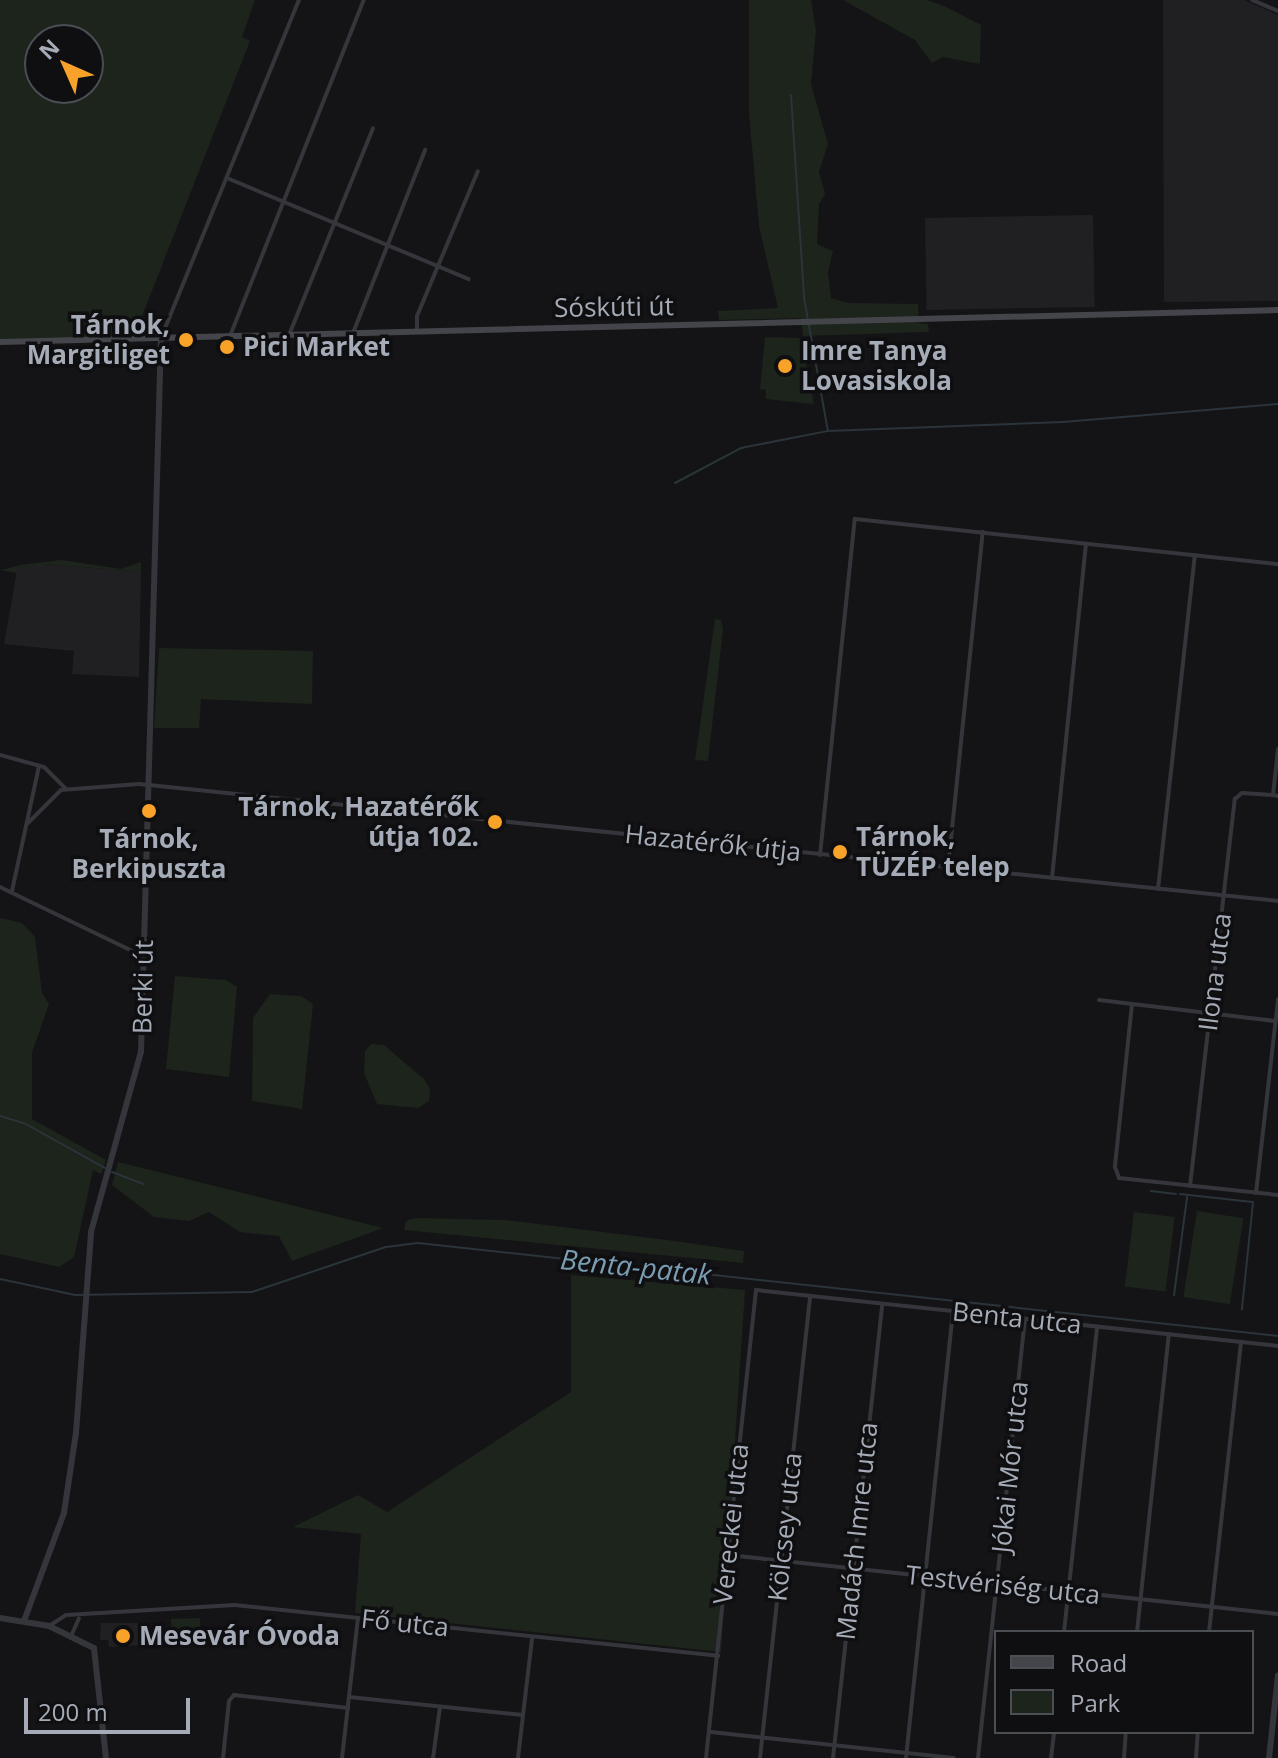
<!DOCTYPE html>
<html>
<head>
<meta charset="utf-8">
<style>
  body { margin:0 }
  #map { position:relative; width:1278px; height:1758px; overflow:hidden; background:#141416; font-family:"Open Sans",sans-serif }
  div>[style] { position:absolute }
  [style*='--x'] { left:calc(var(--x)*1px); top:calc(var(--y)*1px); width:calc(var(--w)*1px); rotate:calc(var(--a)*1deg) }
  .built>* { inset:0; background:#202023; transform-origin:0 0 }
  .green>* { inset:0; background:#1c241c; transform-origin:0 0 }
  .stream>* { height:2px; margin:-1px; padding:0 1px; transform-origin:1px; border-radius:1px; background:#2a343a }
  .minor>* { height:4px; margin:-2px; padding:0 2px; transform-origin:2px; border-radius:2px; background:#35363b }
  .tertiary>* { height:6px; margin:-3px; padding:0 3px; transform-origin:3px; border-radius:3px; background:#35363b }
  .secondary>* { height:6px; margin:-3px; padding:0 3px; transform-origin:3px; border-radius:3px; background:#43454b }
  .dots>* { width:22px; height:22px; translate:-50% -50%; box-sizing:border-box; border:4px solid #0f0f11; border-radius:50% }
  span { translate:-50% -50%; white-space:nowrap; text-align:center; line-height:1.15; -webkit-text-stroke:7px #0f0f11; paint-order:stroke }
  .street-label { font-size:26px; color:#a5acb7 }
  .poi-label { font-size:26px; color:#a5acb7; font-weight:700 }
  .right { translate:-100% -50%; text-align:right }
  .left { translate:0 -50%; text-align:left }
  .water-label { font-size:28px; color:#7b9db3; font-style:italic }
  .legend { position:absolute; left:994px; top:1630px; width:260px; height:104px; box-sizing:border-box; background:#0f0f11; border:2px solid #4b4e53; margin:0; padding:10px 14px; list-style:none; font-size:24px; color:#a5acb7 }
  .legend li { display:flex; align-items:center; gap:16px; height:40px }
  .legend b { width:40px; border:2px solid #4b4e53 }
  .north { position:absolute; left:24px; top:24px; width:80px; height:80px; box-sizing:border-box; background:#0f0f11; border:2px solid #4b4e53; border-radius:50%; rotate:315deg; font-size:22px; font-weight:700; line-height:32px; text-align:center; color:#a5acb7 }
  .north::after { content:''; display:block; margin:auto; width:28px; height:36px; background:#f9a229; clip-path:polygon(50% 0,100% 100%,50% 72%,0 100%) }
  .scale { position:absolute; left:24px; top:1698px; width:166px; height:36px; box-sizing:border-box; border:4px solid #a5acb7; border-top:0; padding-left:10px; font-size:24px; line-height:28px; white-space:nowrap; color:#a5acb7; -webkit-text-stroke:6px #0f0f11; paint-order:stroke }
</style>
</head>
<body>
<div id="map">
  <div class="built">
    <i style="clip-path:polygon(1163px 0,1244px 0,1278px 15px,1278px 301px,1164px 302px)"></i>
    <i style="left:1093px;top:215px;width:92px;height:168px;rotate:89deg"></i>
    <i style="clip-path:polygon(45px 564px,141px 572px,139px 677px,72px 674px,74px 651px,4px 644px,18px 565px)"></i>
    <i style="clip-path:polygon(101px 1623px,144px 1623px,147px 1645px,109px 1647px,108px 1640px,100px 1640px)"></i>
  </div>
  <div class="green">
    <i style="clip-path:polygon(evenodd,0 0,255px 0,242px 37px,250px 41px,137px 329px,137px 341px,0 344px,0 0,40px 40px,88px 40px,88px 88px,40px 88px,40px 40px)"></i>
    <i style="clip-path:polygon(749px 0,811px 0,816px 30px,811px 84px,828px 144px,819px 172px,825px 194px,819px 204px,817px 244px,833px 251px,828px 272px,831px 298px,848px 303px,918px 304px,919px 323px,928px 324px,929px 332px,803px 336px,801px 318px,719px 320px,718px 311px,778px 308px,759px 226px,749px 113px)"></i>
    <i style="clip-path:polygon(843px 0,927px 0,944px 6px,981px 25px,980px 64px,943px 57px,932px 63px,915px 40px)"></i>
    <i style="clip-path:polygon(765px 337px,801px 338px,814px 404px,766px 399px,766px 390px,760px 389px)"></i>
    <i style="clip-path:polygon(61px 560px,121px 569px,141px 562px,141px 572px,45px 564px,36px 567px,18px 566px,17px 573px,0 570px,21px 565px)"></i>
    <i style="clip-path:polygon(715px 619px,721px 620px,723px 629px,708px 761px,695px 760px)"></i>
    <i style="clip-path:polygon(159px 648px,313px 651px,312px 704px,201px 699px,199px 728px,154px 728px)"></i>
    <i style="clip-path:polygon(0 918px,22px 923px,35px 937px,42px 993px,49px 1004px,32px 1053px,32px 1119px,106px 1160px,101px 1174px,93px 1170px,74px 1257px,59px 1267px,0 1254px)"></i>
    <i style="clip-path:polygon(175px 976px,226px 980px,237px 987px,229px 1077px,166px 1069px)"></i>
    <i style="clip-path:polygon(270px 994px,301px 996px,313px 1004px,302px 1109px,252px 1101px,253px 1018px)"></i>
    <i style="clip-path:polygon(371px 1044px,384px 1045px,424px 1079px,430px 1089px,429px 1101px,418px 1108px,377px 1104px,364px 1073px,365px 1051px)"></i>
    <i style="clip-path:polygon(118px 1162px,383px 1228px,292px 1261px,279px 1236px,240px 1232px,209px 1212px,189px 1221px,154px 1217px,112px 1185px)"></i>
    <i style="left:1197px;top:1211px;width:47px;height:87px;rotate:9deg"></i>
    <i style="left:1134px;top:1212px;width:41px;height:75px;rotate:7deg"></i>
    <i style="clip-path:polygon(416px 1218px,505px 1220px,675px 1241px,744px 1251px,743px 1263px,404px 1230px,406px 1221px)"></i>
    <i style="clip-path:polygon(571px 1275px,745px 1290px,721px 1652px,355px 1613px,361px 1534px,293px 1527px,358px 1495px,387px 1512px,571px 1392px)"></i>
    <i style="left:200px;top:1618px;width:25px;height:29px;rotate:88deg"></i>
  </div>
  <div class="stream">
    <i style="--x:791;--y:95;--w:203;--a:86.3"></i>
    <i style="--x:804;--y:298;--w:135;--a:79.8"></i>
    <i style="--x:675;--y:483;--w:75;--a:-27.9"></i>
    <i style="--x:741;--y:448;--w:89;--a:-11.1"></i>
    <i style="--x:828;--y:431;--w:235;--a:-2.2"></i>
    <i style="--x:1063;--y:422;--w:216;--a:-4.8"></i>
    <i style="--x:0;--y:1116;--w:27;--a:17"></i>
    <i style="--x:26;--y:1124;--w:90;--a:29.1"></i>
    <i style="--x:112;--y:1172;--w:34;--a:21"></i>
    <i style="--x:1151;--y:1191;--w:25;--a:7"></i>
    <i style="--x:1180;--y:1194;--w:73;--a:6.3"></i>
    <i style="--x:1253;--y:1202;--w:108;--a:95.9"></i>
    <i style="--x:0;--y:1279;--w:77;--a:12"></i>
    <i style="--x:75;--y:1295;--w:177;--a:-1"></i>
    <i style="--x:252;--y:1292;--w:141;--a:-18.6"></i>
    <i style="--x:386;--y:1247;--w:32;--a:-7"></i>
    <i style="--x:418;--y:1243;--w:865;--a:6.17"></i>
    <i style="--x:1174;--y:1295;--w:99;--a:-82.4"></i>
  </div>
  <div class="minor">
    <i style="--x:1252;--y:0;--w:28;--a:23"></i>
    <i style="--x:227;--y:178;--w:262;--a:22.7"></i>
    <i style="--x:417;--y:332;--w:16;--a:-90"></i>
    <i style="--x:417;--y:316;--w:157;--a:-67.2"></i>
    <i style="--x:353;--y:333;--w:197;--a:-68.5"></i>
    <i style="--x:289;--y:335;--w:223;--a:-67.9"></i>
    <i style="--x:230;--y:336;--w:362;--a:-68.3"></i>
    <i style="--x:161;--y:338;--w:365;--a:-67.8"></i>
    <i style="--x:1278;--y:749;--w:46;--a:96.2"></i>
    <i style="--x:1273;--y:795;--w:5;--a:11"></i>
    <i style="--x:0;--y:755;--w:46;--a:15.3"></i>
    <i style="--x:44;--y:767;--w:31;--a:45"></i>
    <i style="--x:28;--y:823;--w:47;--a:-45"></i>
    <i style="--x:61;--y:790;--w:78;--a:-4.4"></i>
    <i style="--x:139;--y:784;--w:1145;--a:5.86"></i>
    <i style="--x:820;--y:855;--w:338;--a:-84.1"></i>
    <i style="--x:855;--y:519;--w:425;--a:6.1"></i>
    <i style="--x:948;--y:868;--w:338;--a:-84.1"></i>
    <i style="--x:1052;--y:878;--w:336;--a:-84.2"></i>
    <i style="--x:0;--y:887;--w:159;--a:25.8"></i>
    <i style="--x:1158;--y:889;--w:336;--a:-83.7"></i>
    <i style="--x:12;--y:891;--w:128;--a:-77.8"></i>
    <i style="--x:1099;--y:1000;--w:178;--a:6.8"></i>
    <i style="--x:1132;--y:1004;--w:164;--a:96"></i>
    <i style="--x:1115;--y:1167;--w:12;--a:70"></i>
    <i style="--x:1119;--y:1178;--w:160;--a:6.1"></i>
    <i style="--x:1190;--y:1186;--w:390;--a:-83.4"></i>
    <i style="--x:1235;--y:799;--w:9;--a:-41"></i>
    <i style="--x:1242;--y:793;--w:31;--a:4"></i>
    <i style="--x:1256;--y:1193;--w:195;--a:-83.5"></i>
    <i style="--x:728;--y:1555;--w:553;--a:6.12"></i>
    <i style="--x:49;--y:1626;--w:20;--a:-33"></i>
    <i style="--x:66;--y:1615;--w:169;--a:-3.4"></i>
    <i style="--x:235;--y:1605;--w:486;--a:6"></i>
    <i style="--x:1064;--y:1632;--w:307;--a:-83.8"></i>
    <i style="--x:1137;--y:1632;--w:300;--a:-83.9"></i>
    <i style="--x:1209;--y:1632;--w:292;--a:-83.7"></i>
    <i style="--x:72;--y:1634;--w:17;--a:-66"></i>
    <i style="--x:349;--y:1697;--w:175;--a:5.9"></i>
    <i style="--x:711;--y:1732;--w:244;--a:6.1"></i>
    <i style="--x:223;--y:1758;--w:57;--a:-84"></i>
    <i style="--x:229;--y:1701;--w:8;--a:-50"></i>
    <i style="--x:234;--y:1695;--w:115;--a:6.5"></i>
    <i style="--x:342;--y:1758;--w:141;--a:-83.5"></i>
    <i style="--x:433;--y:1758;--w:51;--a:-82.2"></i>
    <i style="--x:518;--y:1758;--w:121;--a:-83.3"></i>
    <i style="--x:706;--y:1758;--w:471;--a:-83.9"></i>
    <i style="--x:756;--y:1290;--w:525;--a:6.12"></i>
    <i style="--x:760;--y:1758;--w:465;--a:-83.8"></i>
    <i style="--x:833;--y:1758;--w:457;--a:-83.8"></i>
    <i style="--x:906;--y:1758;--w:448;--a:-84"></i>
    <i style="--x:978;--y:1758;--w:442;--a:-83.9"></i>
    <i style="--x:1051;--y:1758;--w:26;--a:-83"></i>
    <i style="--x:1124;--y:1758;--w:26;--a:-86"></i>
    <i style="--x:1196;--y:1758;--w:26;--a:-86"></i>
  </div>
  <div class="tertiary">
    <i style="--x:0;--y:1618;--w:50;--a:9.3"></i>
    <i style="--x:49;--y:1626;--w:50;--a:26.1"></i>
    <i style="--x:94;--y:1648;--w:111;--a:83.8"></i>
    <i style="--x:24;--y:1621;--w:115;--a:-69.7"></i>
    <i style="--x:64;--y:1513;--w:81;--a:-81.5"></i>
    <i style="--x:76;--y:1433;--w:202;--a:-85.7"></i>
    <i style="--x:91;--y:1232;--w:187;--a:-74.5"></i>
    <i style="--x:141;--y:1052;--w:714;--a:-88.4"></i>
    <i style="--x:1269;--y:1758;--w:83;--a:-83.8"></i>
  </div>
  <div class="secondary">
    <i style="--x:0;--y:342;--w:1278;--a:-1.43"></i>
  </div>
  <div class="dots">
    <i style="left:186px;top:340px;background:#f9a229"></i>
    <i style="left:227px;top:347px;background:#f9a229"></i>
    <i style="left:785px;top:366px;background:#f9a229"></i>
    <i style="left:149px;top:811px;background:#f9a229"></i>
    <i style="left:495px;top:822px;background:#f9a229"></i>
    <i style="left:840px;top:852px;background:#f9a229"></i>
    <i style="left:123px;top:1636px;background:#f9a229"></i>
  </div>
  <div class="street-label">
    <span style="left:614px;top:307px;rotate:-1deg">Sóskúti út</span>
    <span style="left:713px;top:843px;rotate:6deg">Hazatérők útja</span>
    <span style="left:1215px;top:972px;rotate:-83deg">Ilona utca</span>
    <span style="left:143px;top:987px;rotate:-89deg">Berki út</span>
    <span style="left:1017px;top:1318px;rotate:6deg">Benta utca</span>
    <span style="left:1010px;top:1467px;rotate:-84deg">Jókai Mór utca</span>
    <span style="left:731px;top:1524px;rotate:-84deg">Vereckei utca</span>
    <span style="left:785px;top:1527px;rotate:-84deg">Kölcsey utca</span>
    <span style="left:857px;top:1531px;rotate:-84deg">Madách Imre utca</span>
    <span style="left:1003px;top:1585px;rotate:6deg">Testvériség utca</span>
    <span style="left:405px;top:1623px;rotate:6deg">Fő utca</span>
  </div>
  <div class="poi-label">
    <span class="right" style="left:170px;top:340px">Tárnok,<br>Margitliget</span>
    <span class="left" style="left:243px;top:347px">Pici Market</span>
    <span class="left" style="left:801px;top:366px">Imre Tanya<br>Lovasiskola</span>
    <span class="right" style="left:479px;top:822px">Tárnok, Hazatérők<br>útja 102.</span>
    <span class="left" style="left:856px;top:852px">Tárnok,<br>TÜZÉP telep</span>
    <span style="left:149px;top:854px">Tárnok,<br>Berkipuszta</span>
    <span class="left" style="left:139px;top:1636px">Mesevár Óvoda</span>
  </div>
  <div class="water-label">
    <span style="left:636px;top:1266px;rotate:6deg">Benta-patak</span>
  </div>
  <ul class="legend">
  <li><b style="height:10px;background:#43454b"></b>Road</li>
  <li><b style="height:22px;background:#1c241c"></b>Park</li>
  </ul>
  <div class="north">N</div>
  <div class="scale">200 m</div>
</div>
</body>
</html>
